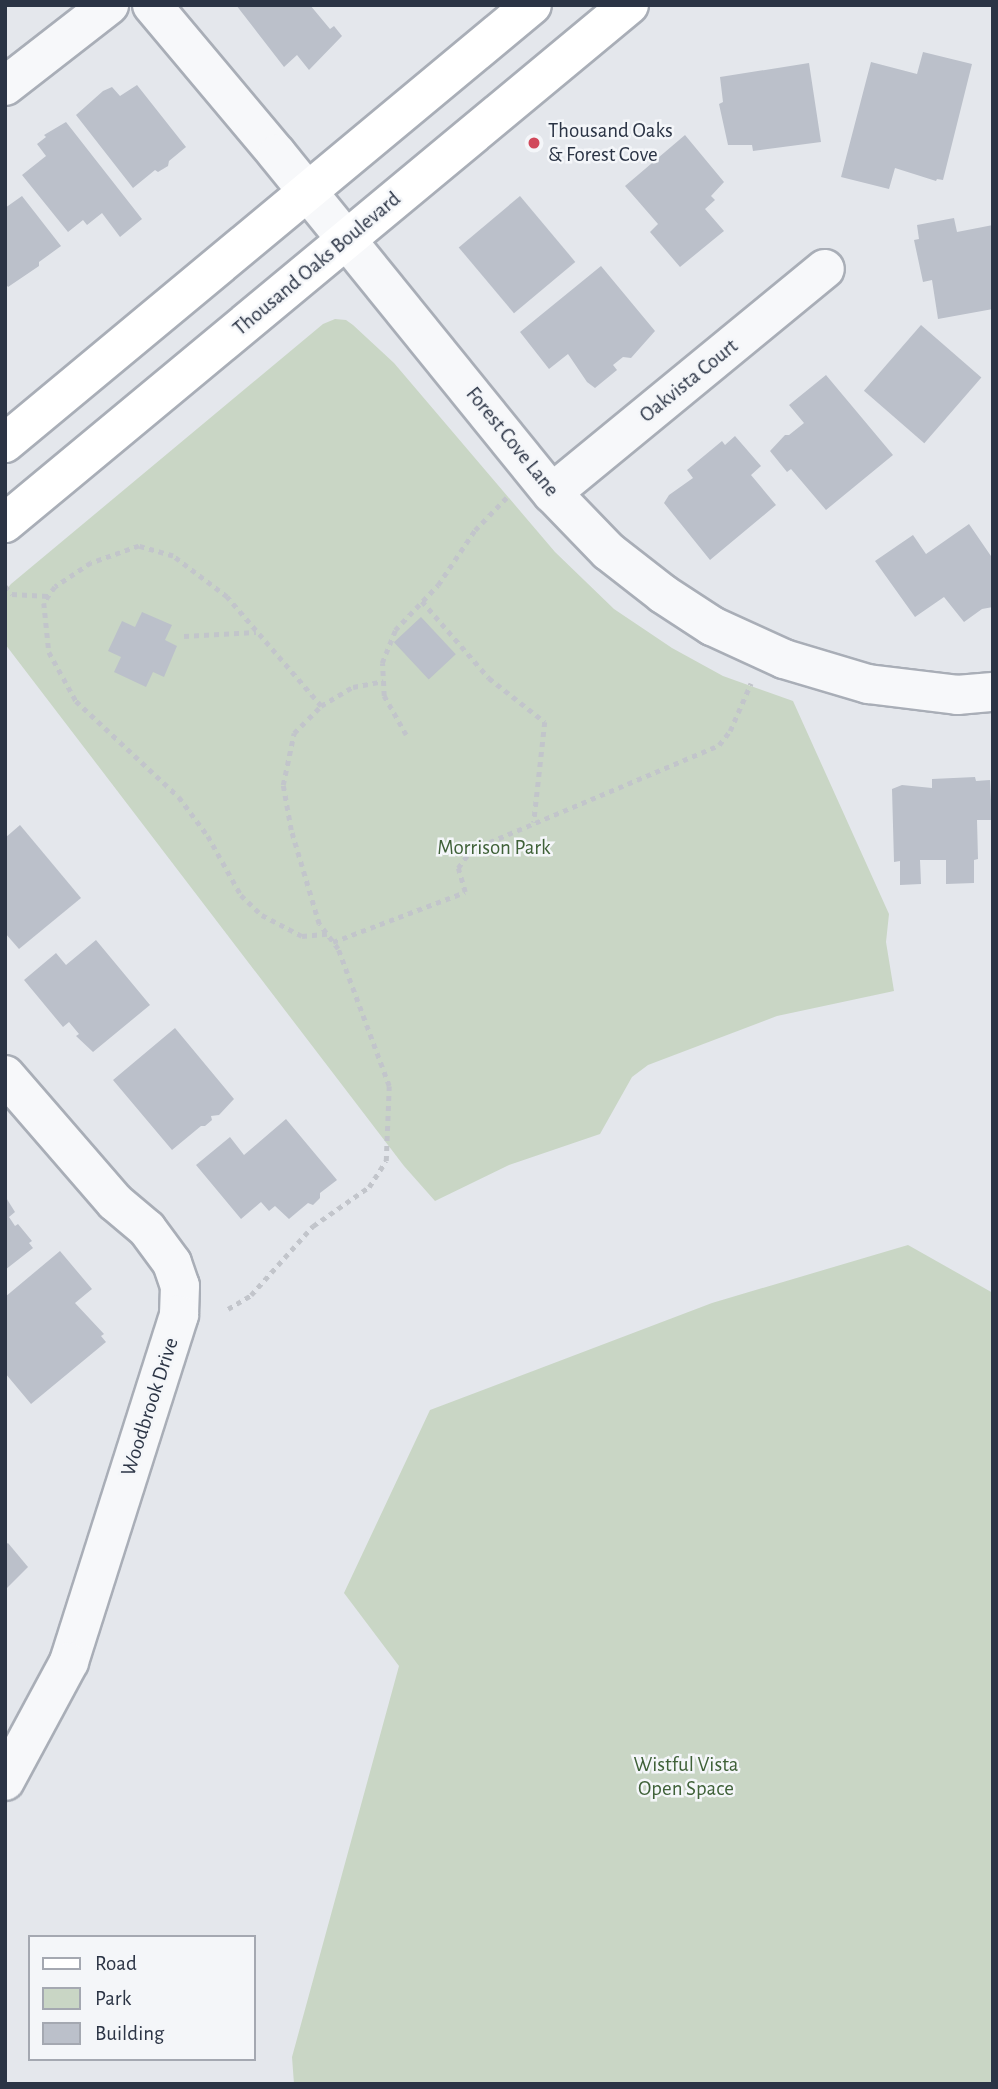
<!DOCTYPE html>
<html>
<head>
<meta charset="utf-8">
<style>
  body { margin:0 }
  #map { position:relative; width:998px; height:2089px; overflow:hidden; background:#e4e7ec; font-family:"Alegreya Sans",sans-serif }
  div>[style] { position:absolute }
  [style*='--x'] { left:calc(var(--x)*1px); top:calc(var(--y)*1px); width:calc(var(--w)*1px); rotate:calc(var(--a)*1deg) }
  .green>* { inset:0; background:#c9d6c5 }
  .building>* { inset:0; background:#bbc0ca; transform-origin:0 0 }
  .path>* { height:4.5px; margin-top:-2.25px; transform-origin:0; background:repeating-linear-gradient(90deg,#c2c5cb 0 5px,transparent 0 10px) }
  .roads { filter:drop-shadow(2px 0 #a9aeb7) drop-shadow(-2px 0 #a9aeb7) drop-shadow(0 2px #a9aeb7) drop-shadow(0 -2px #a9aeb7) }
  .minor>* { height:38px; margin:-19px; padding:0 19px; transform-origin:19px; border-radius:19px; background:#f7f8fa }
  .major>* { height:38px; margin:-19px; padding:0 19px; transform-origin:19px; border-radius:19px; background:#fff }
  .dots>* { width:19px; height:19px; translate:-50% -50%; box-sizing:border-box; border:4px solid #f4f6f9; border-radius:50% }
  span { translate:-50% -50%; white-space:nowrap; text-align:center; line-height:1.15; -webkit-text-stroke:5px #f4f6f9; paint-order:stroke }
  .poi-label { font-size:21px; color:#2b3445 }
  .left { translate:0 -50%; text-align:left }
  .street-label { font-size:21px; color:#2b3445 }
  .park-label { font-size:21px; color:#3f6138 }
  .frame { position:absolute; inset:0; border:7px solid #2b3445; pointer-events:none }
  .legend { position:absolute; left:28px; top:1935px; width:228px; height:126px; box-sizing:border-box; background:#f4f6f9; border:2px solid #a4a8b1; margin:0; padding:9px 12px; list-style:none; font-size:21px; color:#2b3445 }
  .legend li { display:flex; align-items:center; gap:14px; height:35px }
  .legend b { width:35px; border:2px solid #a4a8b1 }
</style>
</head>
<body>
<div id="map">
  <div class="green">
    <i style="clip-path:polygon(335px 319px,346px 320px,353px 325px,394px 363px,555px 552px,614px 609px,672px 648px,723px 676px,793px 701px,889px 914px,886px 942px,894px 991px,777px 1016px,648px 1065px,632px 1077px,600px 1134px,509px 1165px,435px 1201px,404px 1166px,5px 644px,5px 591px,11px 584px,323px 324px)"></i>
    <i style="clip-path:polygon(908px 1245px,993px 1293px,993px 2084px,294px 2084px,292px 2057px,399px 1666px,344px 1593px,430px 1410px,712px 1303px)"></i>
  </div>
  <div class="building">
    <i style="clip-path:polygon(236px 5px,310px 5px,330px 29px,334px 26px,342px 36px,309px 70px,297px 55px,284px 67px)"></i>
    <i style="clip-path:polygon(923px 52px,972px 64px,943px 180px,937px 179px,936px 181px,895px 168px,889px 189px,841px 177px,871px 62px,917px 74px)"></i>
    <i style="clip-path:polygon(809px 63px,821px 142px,753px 151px,752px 145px,728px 145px,719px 104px,723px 102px,720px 77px)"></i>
    <i style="clip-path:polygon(137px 85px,186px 147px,169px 161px,168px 166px,158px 172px,155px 170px,133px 188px,76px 115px,103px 91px,112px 87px,120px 96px)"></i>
    <i style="clip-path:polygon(66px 122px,142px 219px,120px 237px,102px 213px,87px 225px,83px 220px,68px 232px,22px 175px,46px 156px,37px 144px,46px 137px,44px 135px)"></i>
    <i style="clip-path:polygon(685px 135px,724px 182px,711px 196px,715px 200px,705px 209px,724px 231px,680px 267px,650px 232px,658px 224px,625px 186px)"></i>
    <i style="clip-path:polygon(22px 196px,61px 246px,39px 262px,39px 266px,8px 287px,5px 283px,5px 208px)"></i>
    <i style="left:520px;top:196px;width:86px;height:80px;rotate:50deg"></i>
    <i style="clip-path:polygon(954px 218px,957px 232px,993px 225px,993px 309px,938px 319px,932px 280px,923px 282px,914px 240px,919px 239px,917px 225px)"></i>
    <i style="clip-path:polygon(601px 266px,655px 331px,631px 358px,623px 357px,613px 365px,617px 370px,595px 388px,587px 382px,568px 354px,549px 369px,520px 332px)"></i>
    <i style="left:921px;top:325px;width:80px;height:87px;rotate:41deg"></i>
    <i style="clip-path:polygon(826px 375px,893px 455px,826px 510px,791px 469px,787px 472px,770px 451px,785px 435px,789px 435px,804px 423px,789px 405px)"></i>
    <i style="clip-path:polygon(735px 436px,761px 466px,751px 475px,776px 505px,710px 560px,664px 503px,669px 495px,693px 478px,687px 470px,722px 441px,725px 445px)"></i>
    <i style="clip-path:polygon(969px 524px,993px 559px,993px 607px,982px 609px,964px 622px,944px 597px,915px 617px,875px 561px,913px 535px,926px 554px)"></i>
    <i style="clip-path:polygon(142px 612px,172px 625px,165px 640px,177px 646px,164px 677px,153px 672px,146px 687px,114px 672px,121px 657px,108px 651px,122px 621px,135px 627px)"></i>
    <i style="left:421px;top:617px;width:51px;height:37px;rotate:47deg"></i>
    <i style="clip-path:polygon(975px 777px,976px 781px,990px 780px,992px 820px,977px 820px,978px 859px,974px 860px,974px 883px,946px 884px,946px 860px,920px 860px,921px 884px,900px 885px,900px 861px,894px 862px,892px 789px,902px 785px,932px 788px,932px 779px)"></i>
    <i style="clip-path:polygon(20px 825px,81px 898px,19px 949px,5px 933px,5px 838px)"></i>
    <i style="clip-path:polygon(96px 940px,150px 1005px,93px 1052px,76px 1036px,79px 1034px,69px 1022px,63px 1027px,24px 980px,56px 953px,66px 965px)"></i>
    <i style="clip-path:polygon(175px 1028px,234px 1099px,219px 1115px,211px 1116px,212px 1120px,205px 1126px,201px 1126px,172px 1150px,113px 1080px)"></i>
    <i style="clip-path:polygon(286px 1119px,337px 1180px,320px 1193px,320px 1198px,313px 1205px,308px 1203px,289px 1219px,275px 1206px,269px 1211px,261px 1202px,241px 1219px,196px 1165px,230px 1137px,244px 1155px)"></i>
    <i style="clip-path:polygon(5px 1196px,15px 1212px,9px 1217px,15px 1226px,18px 1224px,32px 1241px,29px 1243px,33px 1248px,5px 1270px)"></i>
    <i style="clip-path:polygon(60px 1251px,92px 1289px,75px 1303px,104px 1334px,101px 1336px,106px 1342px,31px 1404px,5px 1373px,5px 1297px)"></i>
    <i style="clip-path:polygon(8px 1543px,28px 1567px,5px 1590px,5px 1545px)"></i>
  </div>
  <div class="path">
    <i style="--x:5;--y:586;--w:11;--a:49"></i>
    <i style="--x:12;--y:594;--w:36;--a:3"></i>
    <i style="--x:422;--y:601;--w:102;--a:49"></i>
    <i style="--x:489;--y:678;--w:71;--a:38.2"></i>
    <i style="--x:545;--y:722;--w:101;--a:96.3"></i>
    <i style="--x:184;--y:636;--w:72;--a:-3.2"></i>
    <i style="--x:321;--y:706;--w:144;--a:-130.8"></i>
    <i style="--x:227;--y:597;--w:68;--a:-142.8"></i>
    <i style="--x:173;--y:556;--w:35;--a:-164"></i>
    <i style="--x:139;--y:546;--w:51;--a:160.5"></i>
    <i style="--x:91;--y:563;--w:43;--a:146.3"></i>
    <i style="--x:55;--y:587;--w:19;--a:125"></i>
    <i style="--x:44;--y:603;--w:49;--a:84.2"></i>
    <i style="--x:49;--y:652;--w:56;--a:61.1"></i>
    <i style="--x:76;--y:701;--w:141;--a:43"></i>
    <i style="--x:179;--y:797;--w:49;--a:53.4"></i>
    <i style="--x:208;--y:836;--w:68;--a:60.8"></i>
    <i style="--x:241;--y:895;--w:29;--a:44"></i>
    <i style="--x:262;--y:915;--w:45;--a:27.7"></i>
    <i style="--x:302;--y:936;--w:25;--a:-5"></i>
    <i style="--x:406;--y:735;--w:45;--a:-119.4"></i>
    <i style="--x:384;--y:696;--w:33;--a:-93"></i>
    <i style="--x:382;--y:663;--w:35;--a:-68"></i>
    <i style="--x:395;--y:630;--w:62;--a:-46.3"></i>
    <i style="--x:438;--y:585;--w:66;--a:-56.1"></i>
    <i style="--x:475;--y:530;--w:47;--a:-45.9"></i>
    <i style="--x:333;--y:942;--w:141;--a:-20.7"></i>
    <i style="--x:465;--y:892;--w:25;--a:-106"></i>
    <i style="--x:458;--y:868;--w:22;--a:-54"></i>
    <i style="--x:471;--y:850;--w:269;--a:-22.9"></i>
    <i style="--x:719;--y:745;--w:18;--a:-52"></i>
    <i style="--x:730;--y:731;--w:52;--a:-66.4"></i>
    <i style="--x:228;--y:1309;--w:27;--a:-31"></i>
    <i style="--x:251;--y:1295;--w:93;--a:-48.1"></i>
    <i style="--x:313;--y:1226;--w:68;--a:-34.9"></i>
    <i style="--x:369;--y:1187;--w:31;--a:-57"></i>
    <i style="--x:386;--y:1161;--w:75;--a:-87.7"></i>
    <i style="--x:389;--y:1086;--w:146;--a:-110.4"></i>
    <i style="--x:338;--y:949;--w:31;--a:-127"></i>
    <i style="--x:319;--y:924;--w:98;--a:-106.6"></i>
    <i style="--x:291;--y:830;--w:46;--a:-100.1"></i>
    <i style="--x:283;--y:785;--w:53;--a:-78.1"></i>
    <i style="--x:294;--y:733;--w:38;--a:-45"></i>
    <i style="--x:321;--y:706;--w:37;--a:-31"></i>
    <i style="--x:353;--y:687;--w:31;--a:-11"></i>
  </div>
  <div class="roads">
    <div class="minor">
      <i style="--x:152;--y:5;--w:194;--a:50"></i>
      <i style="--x:277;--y:154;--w:437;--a:51"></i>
      <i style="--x:552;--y:493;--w:81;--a:46"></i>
      <i style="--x:608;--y:551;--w:70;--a:38"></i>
      <i style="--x:663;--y:594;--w:59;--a:33.1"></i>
      <i style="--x:712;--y:626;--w:79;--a:24.6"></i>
      <i style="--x:784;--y:659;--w:88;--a:16.6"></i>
      <i style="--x:868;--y:684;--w:90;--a:7"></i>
      <i style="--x:957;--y:695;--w:36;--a:-5"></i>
      <i style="--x:5;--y:86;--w:132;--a:-37.9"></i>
      <i style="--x:552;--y:493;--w:353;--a:-39.4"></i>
      <i style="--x:5;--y:1075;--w:168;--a:49.1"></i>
      <i style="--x:115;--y:1202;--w:42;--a:40.2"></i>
      <i style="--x:147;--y:1229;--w:42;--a:53.7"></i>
      <i style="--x:172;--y:1263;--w:24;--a:71"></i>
      <i style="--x:180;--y:1286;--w:29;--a:92"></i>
      <i style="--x:179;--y:1315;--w:364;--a:107.6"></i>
      <i style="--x:69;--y:1662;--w:135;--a:118.3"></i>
    </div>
    <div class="major">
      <i style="--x:5;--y:443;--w:685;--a:-39.73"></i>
      <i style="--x:5;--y:523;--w:811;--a:-39.7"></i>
    </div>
  </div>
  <div class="dots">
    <i style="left:534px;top:143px;background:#d1495b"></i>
  </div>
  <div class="poi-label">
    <span class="left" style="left:548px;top:143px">Thousand Oaks<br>&amp; Forest Cove</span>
  </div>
  <div class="street-label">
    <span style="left:317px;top:264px;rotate:-40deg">Thousand Oaks Boulevard</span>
    <span style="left:689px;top:381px;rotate:-39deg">Oakvista Court</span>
    <span style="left:512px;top:442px;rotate:51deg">Forest Cove Lane</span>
    <span style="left:150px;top:1407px;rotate:-72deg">Woodbrook Drive</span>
  </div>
  <div class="park-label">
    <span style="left:494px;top:848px">Morrison Park</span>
    <span style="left:686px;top:1777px">Wistful Vista<br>Open Space</span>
  </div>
  <div class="frame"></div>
  <ul class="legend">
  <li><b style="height:9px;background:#fff"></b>Road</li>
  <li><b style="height:19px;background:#c9d6c5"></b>Park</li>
  <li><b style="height:19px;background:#bbc0ca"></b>Building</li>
  </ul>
</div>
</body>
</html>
